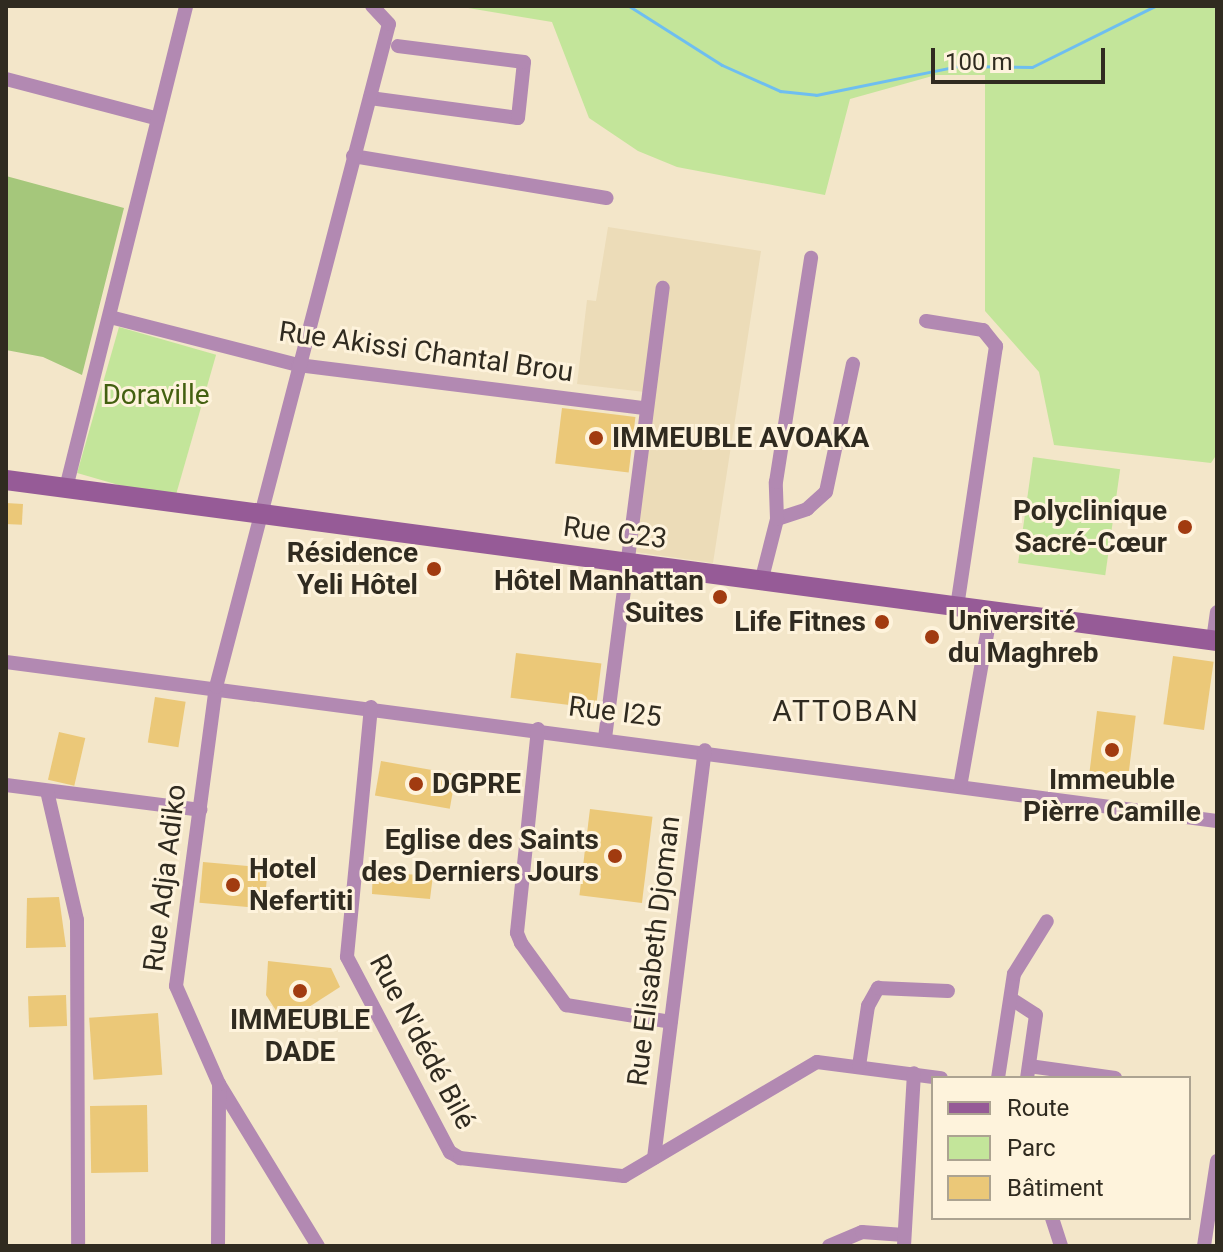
<!DOCTYPE html>
<html>
<head>
<meta charset="utf-8">
<style>
  body { margin:0 }
  #map { position:relative; width:1223px; height:1252px; overflow:hidden; background:#f3e6c9; font-family:Roboto,sans-serif }
  div>[style] { position:absolute }
  [style*='--x'] { left:calc(var(--x)*1px); top:calc(var(--y)*1px); width:calc(var(--w)*1px); rotate:calc(var(--a)*1deg) }
  .built>* { inset:0; background:#ecdcb8 }
  .green>* { inset:0; background:#c3e59a; transform-origin:0 0 }
  .forest>* { inset:0; background:#a5c77b }
  .stream>* { height:3px; margin:-1.5px; padding:0 1.5px; transform-origin:1.5px; border-radius:1.5px; background:#6ebef0 }
  .building>* { inset:0; background:#ebc878; transform-origin:0 0 }
  .street>* { height:14px; margin:-7px; padding:0 7px; transform-origin:7px; border-radius:7px; background:#b289b2 }
  .secondary>* { height:20px; margin:-10px; padding:0 10px; transform-origin:10px; border-radius:10px; background:#965b97 }
  .dots>* { width:22px; height:22px; translate:-50% -50%; box-sizing:border-box; border:4px solid #fef3dc; border-radius:50% }
  span { translate:-50% -50%; white-space:nowrap; text-align:center; line-height:1.15; -webkit-text-stroke:6px #fef3dc; paint-order:stroke }
  .street-label { font-size:28px; color:#302b20 }
  .park-label { font-size:28px; color:#436010 }
  .poi-label { font-size:28px; color:#302b20; font-weight:700 }
  .left { translate:0 -50%; text-align:left }
  .right { translate:-100% -50%; text-align:right }
  .neighbourhood-label { font-size:30px; color:#302b20; letter-spacing:2px }
  .frame { position:absolute; inset:0; border:8px solid #302b20; pointer-events:none }
  .legend { position:absolute; left:931px; top:1076px; width:260px; height:144px; box-sizing:border-box; background:#fef3dc; border:2px solid #aca391; margin:0; padding:10px 14px; list-style:none; font-size:24px; color:#302b20 }
  .legend li { display:flex; align-items:center; gap:16px; height:40px }
  .legend b { width:40px; border:2px solid #aca391 }
  .scale { position:absolute; left:931px; top:48px; width:174px; height:36px; box-sizing:border-box; border:4px solid #302b20; border-top:0; padding-left:10px; font-size:24px; line-height:28px; white-space:nowrap; color:#302b20; -webkit-text-stroke:6px #fef3dc; paint-order:stroke }
</style>
</head>
<body>
<div id="map">
  <div class="built">
    <i style="clip-path:polygon(608px 227px,761px 251px,713px 563px,635px 552px,653px 393px,577px 384px,587px 300px,596px 301px)"></i>
  </div>
  <div class="green">
    <i style="clip-path:polygon(456px 6px,1217px 6px,1217px 454px,1211px 463px,1054px 445px,1039px 372px,985px 311px,985px 75px,936px 75px,850px 99px,825px 195px,677px 167px,638px 151px,589px 118px,552px 22px)"></i>
    <i style="left:119px;top:327px;width:101px;height:152px;rotate:16deg"></i>
    <i style="left:1033px;top:457px;width:88px;height:107px;rotate:8deg"></i>
  </div>
  <div class="forest">
    <i style="clip-path:polygon(6px 176px,124px 208px,82px 375px,43px 357px,6px 350px)"></i>
  </div>
  <div class="stream">
    <i style="--x:629;--y:6;--w:110;--a:32.4"></i>
    <i style="--x:722;--y:65;--w:64;--a:24.1"></i>
    <i style="--x:780;--y:91;--w:36;--a:6"></i>
    <i style="--x:816;--y:95;--w:146;--a:-11.5"></i>
    <i style="--x:959;--y:66;--w:73;--a:0.8"></i>
    <i style="--x:1032;--y:67;--w:137;--a:-26.4"></i>
  </div>
  <div class="building">
    <i style="left:562px;top:408px;width:74px;height:56px;rotate:7deg"></i>
    <i style="left:6px;top:503px;width:17px;height:21px;rotate:3deg"></i>
    <i style="left:516px;top:653px;width:86px;height:45px;rotate:7deg"></i>
    <i style="left:1173px;top:656px;width:41px;height:69px;rotate:8deg"></i>
    <i style="left:155px;top:697px;width:31px;height:46px;rotate:9deg"></i>
    <i style="left:1097px;top:711px;width:39px;height:72px;rotate:7deg"></i>
    <i style="left:59px;top:732px;width:27px;height:49px;rotate:13deg"></i>
    <i style="left:381px;top:761px;width:76px;height:35px;rotate:10deg"></i>
    <i style="left:590px;top:809px;width:63px;height:87px;rotate:7deg"></i>
    <i style="left:203px;top:862px;width:65px;height:41px;rotate:5deg"></i>
    <i style="clip-path:polygon(373px 865px,394px 868px,393px 874px,433px 875px,430px 899px,372px 894px)"></i>
    <i style="clip-path:polygon(59px 897px,66px 947px,26px 948px,27px 898px)"></i>
    <i style="clip-path:polygon(268px 961px,331px 968px,340px 987px,284px 1023px,266px 995px)"></i>
    <i style="left:66px;top:995px;width:31px;height:38px;rotate:88deg"></i>
    <i style="left:158px;top:1013px;width:62px;height:69px;rotate:86deg"></i>
    <i style="left:147px;top:1105px;width:67px;height:57px;rotate:89deg"></i>
  </div>
  <div class="street">
    <i style="--x:6;--y:79;--w:157;--a:14.7"></i>
    <i style="--x:370;--y:98;--w:149;--a:7.7"></i>
    <i style="--x:518;--y:118;--w:56;--a:-83.9"></i>
    <i style="--x:524;--y:62;--w:127;--a:-172.8"></i>
    <i style="--x:353;--y:156;--w:257;--a:9.4"></i>
    <i style="--x:110;--y:317;--w:194;--a:14.3"></i>
    <i style="--x:298;--y:365;--w:349;--a:7.1"></i>
    <i style="--x:926;--y:321;--w:58;--a:9"></i>
    <i style="--x:983;--y:330;--w:21;--a:51"></i>
    <i style="--x:996;--y:346;--w:264;--a:98.5"></i>
    <i style="--x:66;--y:488;--w:497;--a:-76"></i>
    <i style="--x:777;--y:519;--w:32;--a:-18"></i>
    <i style="--x:807;--y:509;--w:25;--a:-42"></i>
    <i style="--x:826;--y:492;--w:131;--a:-78.1"></i>
    <i style="--x:761;--y:582;--w:65;--a:-75.7"></i>
    <i style="--x:777;--y:519;--w:37;--a:-92"></i>
    <i style="--x:776;--y:482;--w:227;--a:-81.1"></i>
    <i style="--x:1213;--y:640;--w:28;--a:-82"></i>
    <i style="--x:6;--y:662;--w:1221;--a:7.48"></i>
    <i style="--x:371;--y:707;--w:251;--a:95.5"></i>
    <i style="--x:347;--y:957;--w:221;--a:62.2"></i>
    <i style="--x:450;--y:1152;--w:12;--a:31"></i>
    <i style="--x:460;--y:1158;--w:165;--a:6.3"></i>
    <i style="--x:624;--y:1176;--w:224;--a:-30.6"></i>
    <i style="--x:817;--y:1062;--w:125;--a:7.4"></i>
    <i style="--x:538;--y:729;--w:205;--a:95.9"></i>
    <i style="--x:517;--y:933;--w:11;--a:68"></i>
    <i style="--x:521;--y:943;--w:77;--a:54"></i>
    <i style="--x:566;--y:1005;--w:106;--a:9.2"></i>
    <i style="--x:605;--y:738;--w:454;--a:-82.7"></i>
    <i style="--x:6;--y:785;--w:196;--a:7.3"></i>
    <i style="--x:960;--y:787;--w:178;--a:-80"></i>
    <i style="--x:47;--y:791;--w:132;--a:76.9"></i>
    <i style="--x:77;--y:920;--w:326;--a:89.8"></i>
    <i style="--x:1013;--y:1000;--w:27;--a:33"></i>
    <i style="--x:1036;--y:1015;--w:64;--a:98.1"></i>
    <i style="--x:859;--y:1066;--w:61;--a:-81.5"></i>
    <i style="--x:868;--y:1006;--w:21;--a:-61"></i>
    <i style="--x:878;--y:988;--w:70;--a:2.5"></i>
    <i style="--x:1029;--y:1066;--w:87;--a:7.9"></i>
    <i style="--x:998;--y:1078;--w:105;--a:-81.3"></i>
    <i style="--x:1014;--y:974;--w:62;--a:-58.1"></i>
    <i style="--x:219;--y:1084;--w:190;--a:58.6"></i>
    <i style="--x:654;--y:1158;--w:411;--a:-82.9"></i>
    <i style="--x:1052;--y:1218;--w:29;--a:72"></i>
    <i style="--x:218;--y:1246;--w:162;--a:-89.6"></i>
    <i style="--x:219;--y:1084;--w:107;--a:-113.7"></i>
    <i style="--x:176;--y:986;--w:302;--a:-82.4"></i>
    <i style="--x:216;--y:687;--w:685;--a:-75.38"></i>
    <i style="--x:389;--y:24;--w:25;--a:-133"></i>
    <i style="--x:829;--y:1246;--w:36;--a:-23"></i>
    <i style="--x:862;--y:1232;--w:42;--a:4.1"></i>
    <i style="--x:904;--y:1246;--w:173;--a:-86.7"></i>
    <i style="--x:1204;--y:1246;--w:86;--a:-81.3"></i>
  </div>
  <div class="secondary">
    <i style="--x:6;--y:480;--w:1222;--a:7.57"></i>
  </div>
  <div class="dots">
    <i style="left:596px;top:438px;background:#a13b10"></i>
    <i style="left:1185px;top:527px;background:#a13b10"></i>
    <i style="left:434px;top:569px;background:#a13b10"></i>
    <i style="left:720px;top:597px;background:#a13b10"></i>
    <i style="left:882px;top:622px;background:#a13b10"></i>
    <i style="left:932px;top:637px;background:#a13b10"></i>
    <i style="left:1112px;top:750px;background:#a13b10"></i>
    <i style="left:416px;top:784px;background:#a13b10"></i>
    <i style="left:615px;top:856px;background:#a13b10"></i>
    <i style="left:233px;top:885px;background:#a13b10"></i>
    <i style="left:300px;top:991px;background:#a13b10"></i>
  </div>
  <div class="street-label">
    <span style="left:426px;top:352px;rotate:8deg">Rue Akissi Chantal Brou</span>
    <span style="left:615px;top:533px;rotate:7deg">Rue C23</span>
    <span style="left:615px;top:712px;rotate:7deg">Rue I25</span>
    <span style="left:165px;top:878px;rotate:-83deg">Rue Adja Adiko</span>
    <span style="left:654px;top:951px;rotate:-83deg">Rue Elisabeth Djoman</span>
    <span style="left:422px;top:1042px;rotate:62deg">Rue N'dédé Bilé</span>
  </div>
  <div class="park-label">
    <span style="left:156px;top:395px">Doraville</span>
  </div>
  <div class="poi-label">
    <span class="left" style="left:612px;top:438px">IMMEUBLE AVOAKA</span>
    <span class="right" style="left:1167px;top:527px">Polyclinique<br>Sacré-Cœur</span>
    <span class="right" style="left:418px;top:569px">Résidence<br>Yeli Hôtel</span>
    <span class="right" style="left:704px;top:597px">Hôtel Manhattan<br>Suites</span>
    <span class="left" style="left:948px;top:637px">Université<br>du Maghreb</span>
    <span class="right" style="left:866px;top:622px">Life Fitnes</span>
    <span style="left:1112px;top:796px">Immeuble<br>Pièrre Camille</span>
    <span class="left" style="left:432px;top:784px">DGPRE</span>
    <span class="right" style="left:599px;top:856px">Eglise des Saints<br>des Derniers Jours</span>
    <span class="left" style="left:249px;top:885px">Hotel<br>Nefertiti</span>
    <span style="left:300px;top:1036px">IMMEUBLE<br>DADE</span>
  </div>
  <div class="neighbourhood-label">
    <span style="left:846px;top:711px">ATTOBAN</span>
  </div>
  <div class="frame"></div>
  <ul class="legend">
  <li><b style="height:10px;background:#965b97"></b>Route</li>
  <li><b style="height:22px;background:#c3e59a"></b>Parc</li>
  <li><b style="height:22px;background:#ebc878"></b>Bâtiment</li>
  </ul>
  <div class="scale">100 m</div>
</div>
</body>
</html>
